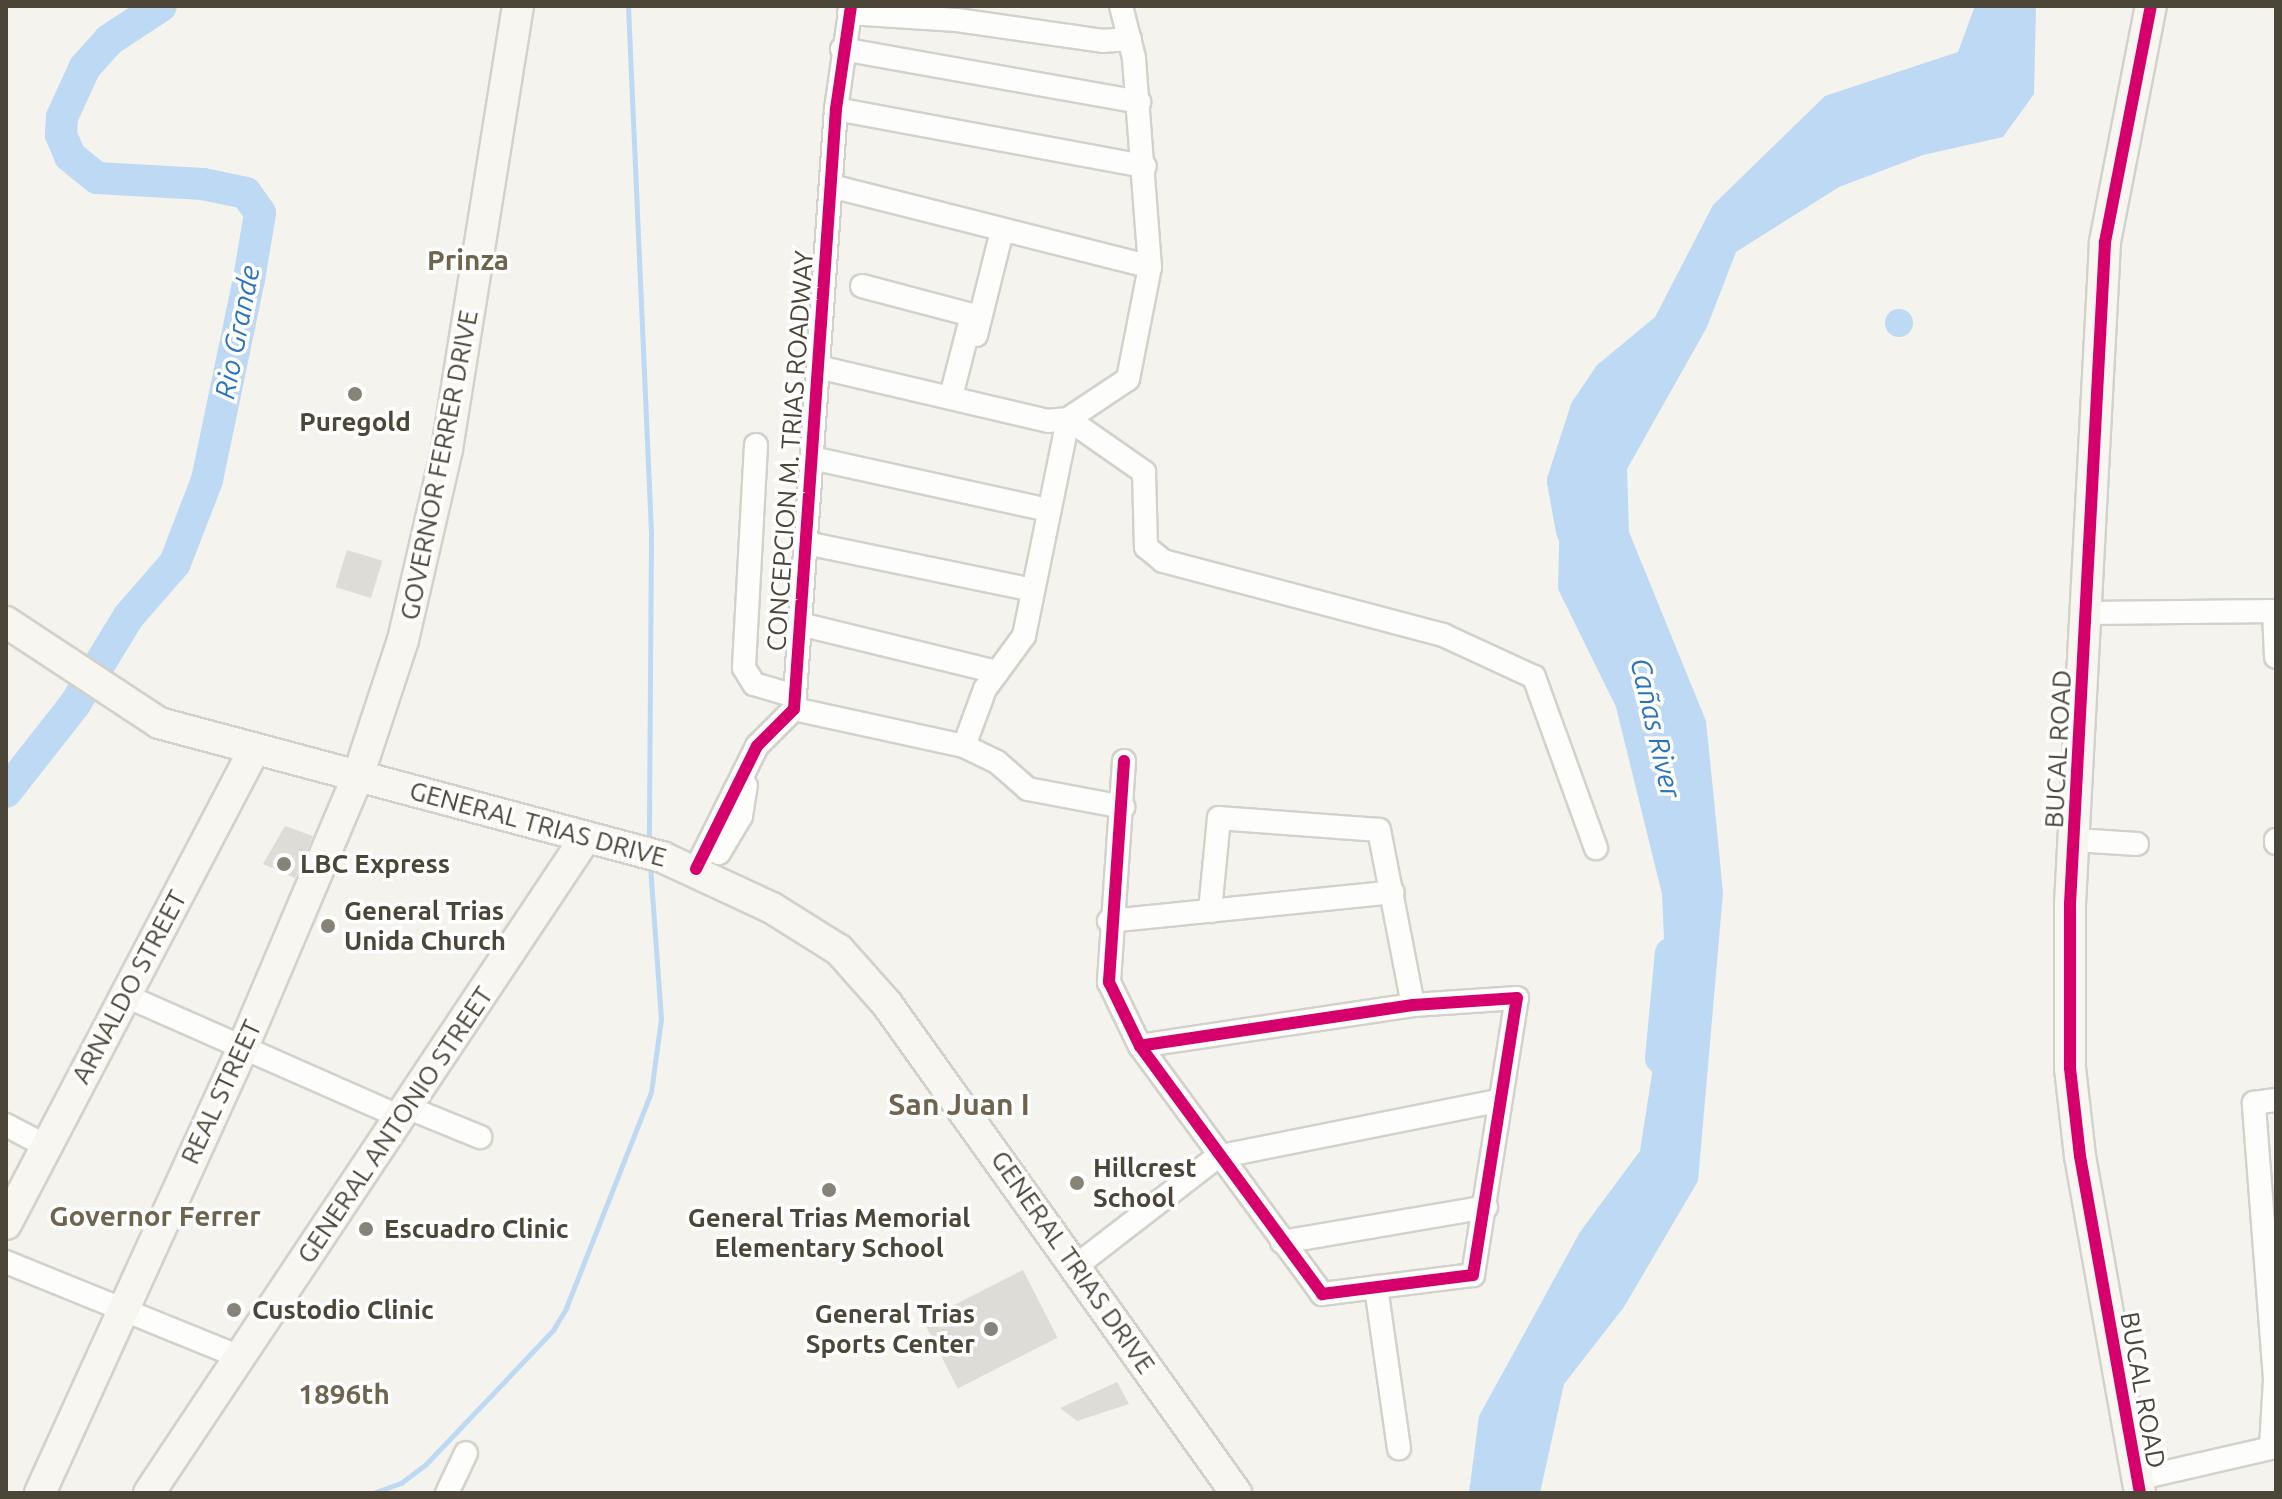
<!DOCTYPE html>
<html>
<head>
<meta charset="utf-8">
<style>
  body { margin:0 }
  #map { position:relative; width:2282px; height:1499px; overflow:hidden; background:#f4f3ee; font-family:Ubuntu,sans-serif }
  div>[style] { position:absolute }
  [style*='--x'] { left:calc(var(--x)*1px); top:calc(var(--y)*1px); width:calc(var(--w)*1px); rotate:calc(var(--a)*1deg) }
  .water>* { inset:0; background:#bdd9f3 }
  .round { border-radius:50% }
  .stream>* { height:5px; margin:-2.5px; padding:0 2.5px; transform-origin:2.5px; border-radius:2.5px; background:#bdd9f3 }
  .river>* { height:32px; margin:-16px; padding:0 16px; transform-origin:16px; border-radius:16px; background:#bdd9f3 }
  .building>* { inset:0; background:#dedcd6; transform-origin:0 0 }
  .roads { filter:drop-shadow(2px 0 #d2d1cb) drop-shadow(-2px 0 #d2d1cb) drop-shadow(0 2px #d2d1cb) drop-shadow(0 -2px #d2d1cb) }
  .street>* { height:22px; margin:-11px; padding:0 11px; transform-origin:11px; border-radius:11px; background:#fdfdfc }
  .secondary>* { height:30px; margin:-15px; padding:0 15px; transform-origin:15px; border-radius:15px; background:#f7f6f1 }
  .cycleway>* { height:12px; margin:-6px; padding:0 6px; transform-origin:6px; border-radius:6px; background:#d6006c }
  .dots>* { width:22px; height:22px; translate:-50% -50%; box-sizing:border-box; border:4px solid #fff; border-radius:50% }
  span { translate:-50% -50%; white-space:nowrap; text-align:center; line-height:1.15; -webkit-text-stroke:7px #fff; paint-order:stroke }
  .poi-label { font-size:26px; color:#4c4638; font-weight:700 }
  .left { translate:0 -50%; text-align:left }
  .right { translate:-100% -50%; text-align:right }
  .street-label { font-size:26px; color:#4c4638 }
  .neighbourhood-label { font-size:28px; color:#6f654f; font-weight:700 }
  .water-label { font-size:28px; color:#2a74bf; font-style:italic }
  .quarter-label { font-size:30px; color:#6f654f; font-weight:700 }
  .frame { position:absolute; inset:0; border:8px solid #4c4638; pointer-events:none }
</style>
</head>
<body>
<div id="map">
  <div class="water">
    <i style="clip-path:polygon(1975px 6px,2036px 6px,2034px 94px,2003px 137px,1923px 155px,1839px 187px,1736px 252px,1707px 327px,1627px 469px,1629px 532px,1706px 721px,1714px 800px,1723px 893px,1698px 1181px,1624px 1307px,1564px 1384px,1540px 1493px,1469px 1493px,1479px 1416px,1580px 1232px,1640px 1151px,1666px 984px,1662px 894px,1616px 707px,1558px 589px,1560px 504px,1573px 450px,1596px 398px,1635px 356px,1713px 205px,1825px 96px,1958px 52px)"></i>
    <i class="round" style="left:1885px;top:309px;width:28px;height:28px"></i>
  </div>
  <div class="stream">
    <i style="--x:628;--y:6;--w:528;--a:87.5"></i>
    <i style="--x:651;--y:533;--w:311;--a:90.4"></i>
    <i style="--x:373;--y:1493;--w:30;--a:-20"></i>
    <i style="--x:401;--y:1483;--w:31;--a:-37"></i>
    <i style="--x:426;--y:1464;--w:185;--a:-46.5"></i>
    <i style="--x:553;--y:1330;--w:26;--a:-59"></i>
    <i style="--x:566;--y:1308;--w:232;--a:-68.5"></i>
    <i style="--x:651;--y:1092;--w:74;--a:-82.2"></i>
    <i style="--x:661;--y:1019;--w:153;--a:-94.1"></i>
  </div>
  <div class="river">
    <i style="--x:1572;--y:531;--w:51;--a:-100.2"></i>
    <i style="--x:1563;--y:481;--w:75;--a:-72.1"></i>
    <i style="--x:1586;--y:410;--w:41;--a:-55.9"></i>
    <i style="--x:1609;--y:376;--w:75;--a:-39.6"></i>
    <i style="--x:6;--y:792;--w:112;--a:-51.9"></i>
    <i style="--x:75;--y:704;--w:103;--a:-58.5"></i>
    <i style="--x:129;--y:616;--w:70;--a:-49"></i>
    <i style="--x:175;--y:563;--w:89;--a:-68.9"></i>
    <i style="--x:207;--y:480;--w:205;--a:-78.2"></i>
    <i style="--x:249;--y:279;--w:67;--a:-80.5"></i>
    <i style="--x:260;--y:213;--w:24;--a:-125"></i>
    <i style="--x:246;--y:193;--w:44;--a:-168.2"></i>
    <i style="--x:203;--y:184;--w:106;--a:-176.8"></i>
    <i style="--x:97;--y:178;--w:35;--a:-141"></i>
    <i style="--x:70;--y:156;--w:23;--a:-113"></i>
    <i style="--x:61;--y:135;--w:18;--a:-87"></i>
    <i style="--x:62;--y:117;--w:55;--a:-65.3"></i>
    <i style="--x:85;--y:67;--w:36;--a:-48"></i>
    <i style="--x:109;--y:40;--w:62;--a:-33.2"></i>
    <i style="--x:1661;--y:1058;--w:105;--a:-84.6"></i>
  </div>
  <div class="building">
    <i style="left:347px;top:550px;width:37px;height:39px;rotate:17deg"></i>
    <i style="clip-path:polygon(285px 826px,313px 836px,295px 878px,263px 864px)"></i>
    <i style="left:1023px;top:1270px;width:76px;height:112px;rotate:63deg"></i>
    <i style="clip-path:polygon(1117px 1382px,1129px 1404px,1077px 1421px,1060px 1408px)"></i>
  </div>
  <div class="roads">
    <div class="street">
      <i style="--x:849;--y:13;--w:108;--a:3.7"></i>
      <i style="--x:957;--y:20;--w:147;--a:8.2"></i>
      <i style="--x:1102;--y:41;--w:28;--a:-4"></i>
      <i style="--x:842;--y:49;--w:302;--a:10.1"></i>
      <i style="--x:836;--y:109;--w:314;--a:10.5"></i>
      <i style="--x:831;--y:186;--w:329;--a:14.2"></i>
      <i style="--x:862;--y:286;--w:114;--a:14.8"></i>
      <i style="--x:972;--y:315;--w:84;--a:104.5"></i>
      <i style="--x:976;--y:335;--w:107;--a:-76"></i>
      <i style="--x:818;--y:367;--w:236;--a:13.2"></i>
      <i style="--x:1048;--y:421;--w:20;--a:-6"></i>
      <i style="--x:1068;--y:419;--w:72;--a:-33.7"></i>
      <i style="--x:1128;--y:379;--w:114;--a:-78.9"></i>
      <i style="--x:1150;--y:267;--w:210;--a:-94.4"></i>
      <i style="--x:1134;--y:58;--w:54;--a:-104"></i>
      <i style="--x:1068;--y:419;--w:93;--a:34.9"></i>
      <i style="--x:1144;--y:472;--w:75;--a:88.5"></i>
      <i style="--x:1146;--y:547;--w:22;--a:39"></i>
      <i style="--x:1163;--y:561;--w:290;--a:14.8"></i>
      <i style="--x:1443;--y:635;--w:100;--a:24.8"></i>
      <i style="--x:1534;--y:677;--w:182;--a:70.1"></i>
      <i style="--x:756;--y:445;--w:223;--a:93.1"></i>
      <i style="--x:744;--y:668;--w:19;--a:58"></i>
      <i style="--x:754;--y:684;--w:43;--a:16.3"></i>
      <i style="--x:812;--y:458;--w:243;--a:12.4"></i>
      <i style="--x:806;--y:543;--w:232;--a:11.7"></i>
      <i style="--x:2274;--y:611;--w:46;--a:87.5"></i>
      <i style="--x:2088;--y:613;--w:188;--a:-0.6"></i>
      <i style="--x:800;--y:624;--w:203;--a:13.7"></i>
      <i style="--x:794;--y:709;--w:174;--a:12.3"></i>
      <i style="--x:964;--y:746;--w:37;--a:26"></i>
      <i style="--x:997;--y:762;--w:41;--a:41.1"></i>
      <i style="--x:1028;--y:789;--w:97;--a:10.7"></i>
      <i style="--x:964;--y:746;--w:61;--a:-69.8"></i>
      <i style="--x:985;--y:689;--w:66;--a:-53.7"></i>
      <i style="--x:1024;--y:636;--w:221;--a:-78.5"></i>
      <i style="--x:1124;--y:761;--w:222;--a:93.9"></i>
      <i style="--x:1109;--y:982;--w:71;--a:64.2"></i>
      <i style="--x:1140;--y:1046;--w:308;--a:53.7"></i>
      <i style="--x:1322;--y:1294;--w:152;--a:-7.2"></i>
      <i style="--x:1473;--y:1275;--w:280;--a:-81"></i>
      <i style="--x:1517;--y:998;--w:104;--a:176.1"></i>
      <i style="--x:1413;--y:1005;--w:276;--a:171.5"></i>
      <i style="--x:2075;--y:840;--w:62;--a:3.7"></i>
      <i style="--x:2276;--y:840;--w:3;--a:90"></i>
      <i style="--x:719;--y:853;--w:43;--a:-59.3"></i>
      <i style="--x:741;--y:816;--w:31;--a:-81"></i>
      <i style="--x:696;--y:869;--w:137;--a:-63.6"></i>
      <i style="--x:757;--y:746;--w:52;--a:-45"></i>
      <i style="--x:794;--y:709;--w:601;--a:-86"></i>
      <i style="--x:836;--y:109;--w:104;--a:-81.7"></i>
      <i style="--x:1210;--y:911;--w:93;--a:-84.5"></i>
      <i style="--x:1219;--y:818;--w:160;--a:4.3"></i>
      <i style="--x:1379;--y:830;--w:178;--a:79"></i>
      <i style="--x:1109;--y:921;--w:285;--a:-5.8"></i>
      <i style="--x:124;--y:995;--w:305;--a:23.8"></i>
      <i style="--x:409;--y:1108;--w:77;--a:22.2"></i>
      <i style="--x:6;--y:1125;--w:45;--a:27.7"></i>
      <i style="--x:1282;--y:1242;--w:207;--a:-9.7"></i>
      <i style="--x:6;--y:1262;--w:253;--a:22.1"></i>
      <i style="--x:1076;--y:1266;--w:178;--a:-37.7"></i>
      <i style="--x:1217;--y:1157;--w:286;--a:-11.3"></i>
      <i style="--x:1376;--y:1287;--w:163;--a:81.9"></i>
      <i style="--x:2271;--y:1447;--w:68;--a:-86.6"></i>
      <i style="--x:2275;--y:1379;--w:277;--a:-94.4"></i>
      <i style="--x:2254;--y:1103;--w:22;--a:-8"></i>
      <i style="--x:2136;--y:1479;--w:144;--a:-12.9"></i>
      <i style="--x:447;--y:1493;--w:44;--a:-64.6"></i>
    </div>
    <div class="secondary">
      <i style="--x:6;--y:622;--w:183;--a:33.4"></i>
      <i style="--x:159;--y:723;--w:521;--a:14.92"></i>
      <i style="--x:662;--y:857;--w:121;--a:24.9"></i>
      <i style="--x:772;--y:908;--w:79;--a:32.1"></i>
      <i style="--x:839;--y:950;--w:72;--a:48.4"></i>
      <i style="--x:887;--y:1004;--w:601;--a:54.48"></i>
      <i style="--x:6;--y:1224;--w:535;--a:-62.38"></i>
      <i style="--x:40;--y:1493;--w:490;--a:-65.5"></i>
      <i style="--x:243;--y:1047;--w:294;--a:-67"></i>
      <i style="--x:358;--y:776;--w:143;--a:-71.7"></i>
      <i style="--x:403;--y:640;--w:196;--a:-77"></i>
      <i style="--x:447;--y:449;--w:449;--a:-80.9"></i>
      <i style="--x:149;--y:1493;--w:788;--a:-56.33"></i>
      <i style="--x:2140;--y:1493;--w:342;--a:-100.1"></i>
      <i style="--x:2080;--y:1156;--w:89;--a:-96.5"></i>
      <i style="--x:2070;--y:1068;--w:164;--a:-90"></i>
      <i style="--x:2070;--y:904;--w:663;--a:-86.97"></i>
      <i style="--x:2105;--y:242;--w:240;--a:-79"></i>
    </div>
  </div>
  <div class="cycleway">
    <i style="--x:1124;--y:761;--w:222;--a:93.9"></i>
    <i style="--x:1109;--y:982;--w:71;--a:64.2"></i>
    <i style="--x:1140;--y:1046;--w:308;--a:53.7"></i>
    <i style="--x:1322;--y:1294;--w:152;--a:-7.2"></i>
    <i style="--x:1473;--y:1275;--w:280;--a:-81"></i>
    <i style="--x:1517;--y:998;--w:104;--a:176.1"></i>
    <i style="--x:1413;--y:1005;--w:276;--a:171.5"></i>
    <i style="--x:696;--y:869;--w:137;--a:-63.6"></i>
    <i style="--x:757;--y:746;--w:52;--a:-45"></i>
    <i style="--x:794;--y:709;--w:601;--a:-86"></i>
    <i style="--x:836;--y:109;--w:104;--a:-81.7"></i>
    <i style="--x:2140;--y:1493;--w:342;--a:-100.1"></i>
    <i style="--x:2080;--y:1156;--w:89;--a:-96.5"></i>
    <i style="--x:2070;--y:1068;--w:164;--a:-90"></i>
    <i style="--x:2070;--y:904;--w:663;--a:-86.97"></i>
    <i style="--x:2105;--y:242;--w:240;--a:-79"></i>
  </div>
  <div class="dots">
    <i style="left:355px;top:394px;background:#878378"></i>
    <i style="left:284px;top:864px;background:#878378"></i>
    <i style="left:328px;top:926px;background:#878378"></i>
    <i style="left:1077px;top:1183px;background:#878378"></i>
    <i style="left:829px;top:1190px;background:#878378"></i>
    <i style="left:366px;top:1229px;background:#878378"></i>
    <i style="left:234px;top:1310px;background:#878378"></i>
    <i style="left:991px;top:1329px;background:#878378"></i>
  </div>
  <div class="poi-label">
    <span style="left:355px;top:422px">Puregold</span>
    <span class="left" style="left:300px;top:864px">LBC Express</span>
    <span class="left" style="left:344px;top:926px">General Trias<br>Unida Church</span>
    <span class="left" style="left:1093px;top:1183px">Hillcrest<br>School</span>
    <span style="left:829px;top:1233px">General Trias Memorial<br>Elementary School</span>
    <span class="left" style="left:384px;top:1229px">Escuadro Clinic</span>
    <span class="left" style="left:252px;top:1310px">Custodio Clinic</span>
    <span class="right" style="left:975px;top:1329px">General Trias<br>Sports Center</span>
  </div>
  <div class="street-label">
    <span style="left:790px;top:451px;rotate:-86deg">CONCEPCION M. TRIAS ROADWAY</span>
    <span style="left:439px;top:465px;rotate:-79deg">GOVERNOR FERRER DRIVE</span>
    <span style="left:2058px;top:749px;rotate:-87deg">BUCAL ROAD</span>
    <span style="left:538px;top:824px;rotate:15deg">GENERAL TRIAS DRIVE</span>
    <span style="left:129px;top:987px;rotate:-62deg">ARNALDO STREET</span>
    <span style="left:221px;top:1092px;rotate:-65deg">REAL STREET</span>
    <span style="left:395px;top:1125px;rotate:-56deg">GENERAL ANTONIO STREET</span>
    <span style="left:1073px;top:1262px;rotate:55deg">GENERAL TRIAS DRIVE</span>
    <span style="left:2143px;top:1390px;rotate:80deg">BUCAL ROAD</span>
  </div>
  <div class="neighbourhood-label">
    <span style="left:468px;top:260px">Prinza</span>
    <span style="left:155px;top:1216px">Governor Ferrer</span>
    <span style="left:344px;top:1394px">1896th</span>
  </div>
  <div class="water-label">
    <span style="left:237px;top:332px;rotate:-79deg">Rio Grande</span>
    <span style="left:1656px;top:728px;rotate:77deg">Cañas River</span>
  </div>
  <div class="quarter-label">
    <span style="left:959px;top:1104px">San Juan I</span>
  </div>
  <div class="frame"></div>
</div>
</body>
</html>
